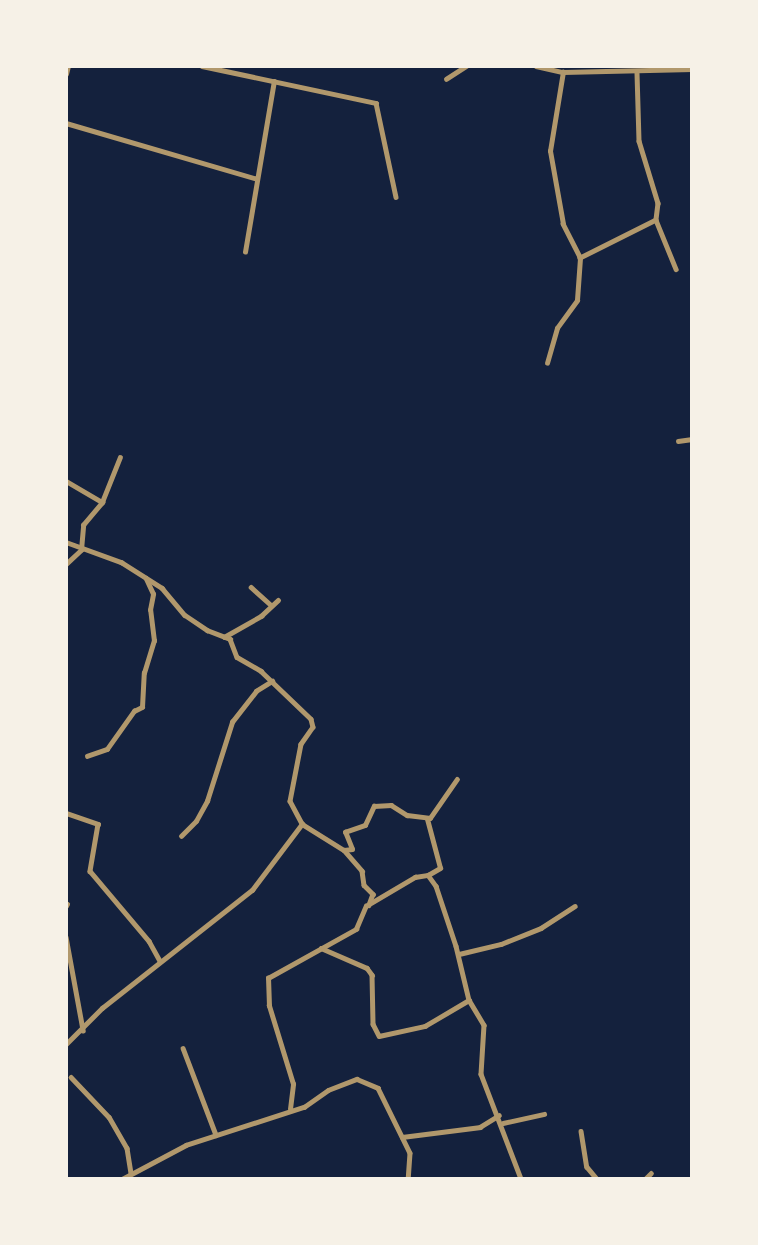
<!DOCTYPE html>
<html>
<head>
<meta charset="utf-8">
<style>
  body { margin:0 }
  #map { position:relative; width:758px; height:1245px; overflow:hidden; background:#14213d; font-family:Spectral,serif }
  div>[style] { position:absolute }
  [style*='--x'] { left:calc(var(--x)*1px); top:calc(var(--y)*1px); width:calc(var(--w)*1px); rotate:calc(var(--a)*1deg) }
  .minor>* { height:4.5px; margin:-2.25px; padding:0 2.25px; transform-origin:2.25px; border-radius:2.25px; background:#b1986c }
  span { translate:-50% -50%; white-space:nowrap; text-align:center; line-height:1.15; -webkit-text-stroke:6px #f6f1e7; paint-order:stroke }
  .frame { position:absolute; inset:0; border:68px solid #f6f1e7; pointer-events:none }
</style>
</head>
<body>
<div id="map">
  <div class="minor">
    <i style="--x:202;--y:66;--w:178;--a:12"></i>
    <i style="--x:376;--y:103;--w:96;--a:78"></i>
    <i style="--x:536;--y:66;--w:28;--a:13"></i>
    <i style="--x:637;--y:73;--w:68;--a:88.3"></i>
    <i style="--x:639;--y:141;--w:65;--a:73"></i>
    <i style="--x:658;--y:203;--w:17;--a:97"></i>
    <i style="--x:656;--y:220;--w:53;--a:67.8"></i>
    <i style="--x:66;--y:74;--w:8;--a:-76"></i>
    <i style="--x:446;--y:79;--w:24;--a:-33"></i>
    <i style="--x:66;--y:123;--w:199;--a:16.3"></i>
    <i style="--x:656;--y:220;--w:85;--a:153.4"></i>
    <i style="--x:580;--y:258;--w:38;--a:-117"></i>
    <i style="--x:563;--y:224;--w:74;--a:-100.1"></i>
    <i style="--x:550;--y:151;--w:80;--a:-80.7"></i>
    <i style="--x:563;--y:72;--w:129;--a:-1.3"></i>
    <i style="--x:245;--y:252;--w:173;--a:-80.4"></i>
    <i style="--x:547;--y:363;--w:36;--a:-74"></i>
    <i style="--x:557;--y:328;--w:34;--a:-54"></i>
    <i style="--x:577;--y:300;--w:42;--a:-85.9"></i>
    <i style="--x:678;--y:441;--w:14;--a:-8"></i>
    <i style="--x:66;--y:481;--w:42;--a:30.3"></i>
    <i style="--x:66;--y:542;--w:59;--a:20"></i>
    <i style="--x:121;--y:562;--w:49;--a:32.4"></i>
    <i style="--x:162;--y:588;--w:35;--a:50"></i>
    <i style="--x:185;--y:615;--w:27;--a:34"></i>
    <i style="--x:207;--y:630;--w:25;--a:21"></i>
    <i style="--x:230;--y:639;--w:19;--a:69"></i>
    <i style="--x:237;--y:657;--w:28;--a:30"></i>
    <i style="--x:261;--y:671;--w:69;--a:43.8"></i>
    <i style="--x:311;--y:719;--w:8;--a:76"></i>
    <i style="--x:313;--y:727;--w:21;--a:125"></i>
    <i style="--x:301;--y:744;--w:58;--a:100.9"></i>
    <i style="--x:290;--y:801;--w:26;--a:62"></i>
    <i style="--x:302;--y:824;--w:49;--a:31.8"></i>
    <i style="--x:344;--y:850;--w:28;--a:49"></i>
    <i style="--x:362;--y:871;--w:14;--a:82"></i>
    <i style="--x:364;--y:885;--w:13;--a:45"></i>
    <i style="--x:373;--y:894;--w:12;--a:110"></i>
    <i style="--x:66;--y:564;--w:21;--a:-43"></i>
    <i style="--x:81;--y:550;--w:25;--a:-85"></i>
    <i style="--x:83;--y:525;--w:30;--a:-50"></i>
    <i style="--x:102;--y:502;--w:48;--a:-68.2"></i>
    <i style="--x:251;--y:587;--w:25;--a:42"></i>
    <i style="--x:224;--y:637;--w:43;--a:-29.6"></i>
    <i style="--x:261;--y:616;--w:23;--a:-43"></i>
    <i style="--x:87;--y:756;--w:21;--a:-19"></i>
    <i style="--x:107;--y:749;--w:47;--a:-54.6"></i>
    <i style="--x:134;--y:711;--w:9;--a:-27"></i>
    <i style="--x:142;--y:707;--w:34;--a:-87"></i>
    <i style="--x:144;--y:673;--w:34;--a:-73"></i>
    <i style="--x:154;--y:641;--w:31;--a:-97"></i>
    <i style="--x:150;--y:610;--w:16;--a:-79"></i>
    <i style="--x:153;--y:594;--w:17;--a:-115"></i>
    <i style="--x:66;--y:813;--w:34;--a:19"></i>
    <i style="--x:98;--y:824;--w:48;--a:99.7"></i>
    <i style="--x:90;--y:871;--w:92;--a:49.9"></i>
    <i style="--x:149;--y:941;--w:23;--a:61"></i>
    <i style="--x:181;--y:836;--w:21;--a:-45"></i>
    <i style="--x:196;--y:821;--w:23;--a:-61"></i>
    <i style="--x:207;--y:801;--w:83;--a:-72.4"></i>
    <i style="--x:232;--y:722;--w:39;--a:-52"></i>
    <i style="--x:256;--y:691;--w:19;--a:-32"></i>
    <i style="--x:344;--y:850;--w:8;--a:-7"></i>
    <i style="--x:352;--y:849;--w:18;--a:-112"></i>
    <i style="--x:345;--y:832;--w:21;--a:-19"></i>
    <i style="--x:365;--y:825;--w:21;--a:-65"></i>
    <i style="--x:374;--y:806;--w:17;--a:-3"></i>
    <i style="--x:391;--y:805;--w:19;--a:32"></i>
    <i style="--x:407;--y:815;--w:23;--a:7"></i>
    <i style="--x:430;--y:818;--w:47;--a:-55.3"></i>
    <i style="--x:428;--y:875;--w:14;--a:54"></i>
    <i style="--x:436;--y:886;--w:63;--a:71.6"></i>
    <i style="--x:456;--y:946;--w:56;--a:76.5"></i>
    <i style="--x:469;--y:1000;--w:29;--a:59"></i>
    <i style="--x:484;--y:1025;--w:49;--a:93.5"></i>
    <i style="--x:481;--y:1074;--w:112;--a:69.1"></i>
    <i style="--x:66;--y:906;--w:2;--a:-63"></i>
    <i style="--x:66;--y:937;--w:95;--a:79.6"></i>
    <i style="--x:321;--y:948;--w:50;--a:23.5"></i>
    <i style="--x:367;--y:968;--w:9;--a:54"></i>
    <i style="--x:372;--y:975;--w:49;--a:88.8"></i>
    <i style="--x:373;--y:1024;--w:13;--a:63"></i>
    <i style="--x:379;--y:1036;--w:47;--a:-12.3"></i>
    <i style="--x:425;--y:1026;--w:51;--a:-30.6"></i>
    <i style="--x:459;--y:954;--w:43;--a:-13.4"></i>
    <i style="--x:501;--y:944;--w:43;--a:-21.8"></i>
    <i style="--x:541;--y:928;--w:40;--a:-32.9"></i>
    <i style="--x:66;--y:1044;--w:51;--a:-45"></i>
    <i style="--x:102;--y:1008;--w:191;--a:-38.2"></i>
    <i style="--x:252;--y:890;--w:83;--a:-52.9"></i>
    <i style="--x:183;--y:1048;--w:93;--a:69.2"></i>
    <i style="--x:71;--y:1077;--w:55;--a:46.5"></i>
    <i style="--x:109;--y:1117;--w:36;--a:60"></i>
    <i style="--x:127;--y:1148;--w:25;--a:81"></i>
    <i style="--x:290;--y:1109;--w:25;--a:-83"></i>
    <i style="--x:293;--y:1084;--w:82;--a:-107.1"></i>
    <i style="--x:269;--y:1006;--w:28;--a:-92"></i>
    <i style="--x:268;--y:978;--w:101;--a:-29.1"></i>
    <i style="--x:356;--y:929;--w:25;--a:-67"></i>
    <i style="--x:366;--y:906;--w:57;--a:-30.6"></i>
    <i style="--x:415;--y:877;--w:13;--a:-9"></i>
    <i style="--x:428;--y:875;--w:14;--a:-30"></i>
    <i style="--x:440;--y:868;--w:51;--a:-104.9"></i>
    <i style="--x:503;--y:1123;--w:42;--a:-12.4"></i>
    <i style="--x:581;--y:1131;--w:36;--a:81"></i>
    <i style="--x:587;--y:1167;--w:16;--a:50"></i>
    <i style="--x:402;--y:1137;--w:79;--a:-7.3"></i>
    <i style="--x:480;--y:1127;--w:22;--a:-32"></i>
    <i style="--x:122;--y:1179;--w:72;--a:-28"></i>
    <i style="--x:186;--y:1145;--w:124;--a:-17.9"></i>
    <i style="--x:304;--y:1107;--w:29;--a:-35"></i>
    <i style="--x:328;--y:1090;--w:31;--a:-21"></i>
    <i style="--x:357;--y:1079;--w:23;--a:23"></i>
    <i style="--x:378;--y:1088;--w:72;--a:63.8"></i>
    <i style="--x:410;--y:1153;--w:26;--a:94"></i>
    <i style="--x:645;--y:1179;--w:8;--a:-45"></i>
  </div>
  <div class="frame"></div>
</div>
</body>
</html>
